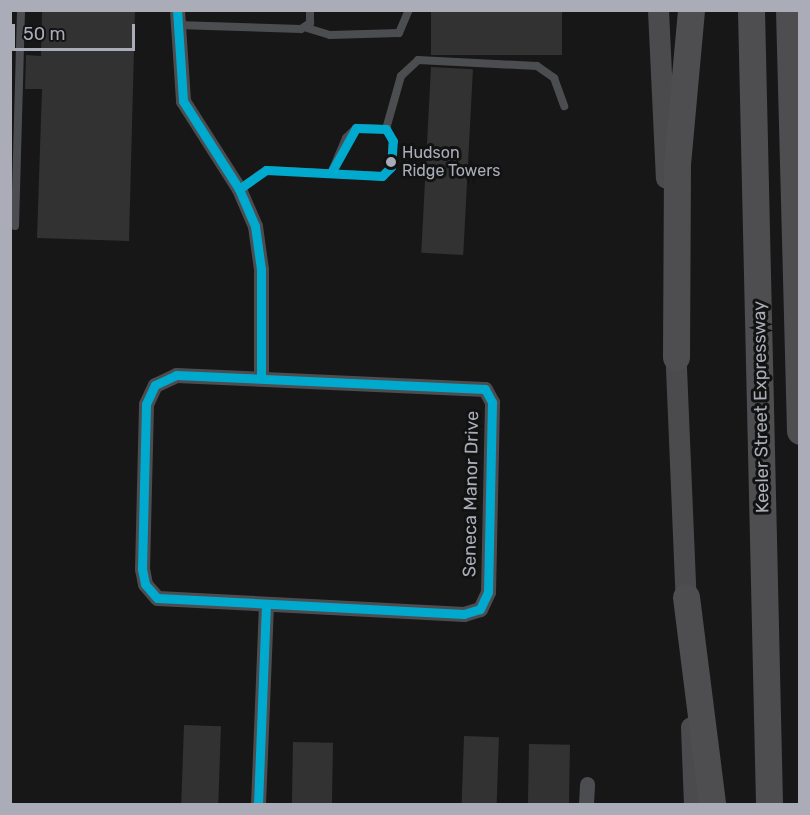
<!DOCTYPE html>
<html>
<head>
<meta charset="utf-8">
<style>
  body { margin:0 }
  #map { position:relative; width:810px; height:815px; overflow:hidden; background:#171718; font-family:Rubik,sans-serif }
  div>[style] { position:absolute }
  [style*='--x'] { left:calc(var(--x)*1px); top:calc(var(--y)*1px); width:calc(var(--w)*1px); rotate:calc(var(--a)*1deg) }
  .building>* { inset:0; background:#323233; transform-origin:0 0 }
  .lane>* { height:8px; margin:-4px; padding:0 4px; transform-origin:4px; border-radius:4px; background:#4c4d50 }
  .street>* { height:15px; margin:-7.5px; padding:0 7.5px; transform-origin:7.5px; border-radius:7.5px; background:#4c4d50 }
  .secondary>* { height:21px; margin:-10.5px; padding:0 10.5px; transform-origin:10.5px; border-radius:10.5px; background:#4b4b4e }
  .highway>* { height:27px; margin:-13.5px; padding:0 13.5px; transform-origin:13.5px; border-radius:13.5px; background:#4e4e51 }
  .bus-1>* { height:9px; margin:-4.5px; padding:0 4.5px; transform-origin:4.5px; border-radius:4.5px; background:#00a9ce }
  .dots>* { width:16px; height:16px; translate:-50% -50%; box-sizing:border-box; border:3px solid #121213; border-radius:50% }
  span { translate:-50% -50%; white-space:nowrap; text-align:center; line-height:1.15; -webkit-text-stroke:6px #121213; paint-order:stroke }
  .bus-label { font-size:16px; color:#aaadb7 }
  .left { translate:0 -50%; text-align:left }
  .street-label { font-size:18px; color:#aaadb7 }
  .frame { position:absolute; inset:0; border:12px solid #aaadb7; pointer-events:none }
  .scale { position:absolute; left:12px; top:24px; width:123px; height:27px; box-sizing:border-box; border:3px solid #aaadb7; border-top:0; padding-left:8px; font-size:18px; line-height:21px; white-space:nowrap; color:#aaadb7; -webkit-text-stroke:4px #121213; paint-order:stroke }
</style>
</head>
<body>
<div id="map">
  <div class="building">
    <i style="clip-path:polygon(42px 10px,135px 10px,129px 241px,37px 238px,42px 89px,25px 89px,26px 55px,41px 56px)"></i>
    <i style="left:431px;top:10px;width:131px;height:45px"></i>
    <i style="left:431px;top:67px;width:42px;height:186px;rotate:3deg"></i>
    <i style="left:184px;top:725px;width:37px;height:79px;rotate:2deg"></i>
    <i style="left:464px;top:736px;width:35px;height:68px;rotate:2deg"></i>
    <i style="left:293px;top:742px;width:40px;height:62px;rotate:1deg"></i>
    <i style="left:529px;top:744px;width:41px;height:60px;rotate:1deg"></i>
  </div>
  <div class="lane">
    <i style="--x:177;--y:25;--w:124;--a:1.8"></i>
    <i style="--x:301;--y:29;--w:11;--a:-34"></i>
    <i style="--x:310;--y:23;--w:13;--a:-90"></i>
    <i style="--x:307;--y:28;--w:24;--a:17"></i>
    <i style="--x:330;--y:35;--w:69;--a:-1.7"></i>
    <i style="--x:399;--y:33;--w:25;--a:-67"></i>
    <i style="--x:386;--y:129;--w:55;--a:-74.2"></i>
    <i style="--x:401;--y:76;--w:23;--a:-43"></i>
    <i style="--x:418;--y:60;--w:119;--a:2.9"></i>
    <i style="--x:537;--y:66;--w:21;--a:35"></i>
    <i style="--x:554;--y:78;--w:30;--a:70"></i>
    <i style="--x:239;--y:189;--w:33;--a:-35"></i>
    <i style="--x:266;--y:170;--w:116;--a:3"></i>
    <i style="--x:382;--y:176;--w:13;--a:-45"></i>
    <i style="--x:391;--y:167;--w:26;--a:-86"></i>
    <i style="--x:393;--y:141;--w:14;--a:-120"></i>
    <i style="--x:386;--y:129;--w:30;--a:-178"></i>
    <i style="--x:356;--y:128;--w:14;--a:135"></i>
    <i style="--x:346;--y:138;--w:38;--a:113"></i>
    <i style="--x:15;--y:226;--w:216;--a:-88.4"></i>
  </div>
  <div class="street">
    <i style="--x:177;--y:10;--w:91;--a:86.2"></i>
    <i style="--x:183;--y:101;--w:104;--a:57.5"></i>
    <i style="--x:239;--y:189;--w:40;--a:66.6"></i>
    <i style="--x:255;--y:226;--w:43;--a:82.1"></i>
    <i style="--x:261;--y:269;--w:106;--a:90"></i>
    <i style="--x:176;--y:375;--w:309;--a:2.6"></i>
    <i style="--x:485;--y:389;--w:15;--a:62"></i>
    <i style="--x:492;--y:402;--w:190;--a:91.2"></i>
    <i style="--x:488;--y:592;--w:19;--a:115"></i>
    <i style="--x:480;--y:609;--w:17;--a:163"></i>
    <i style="--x:464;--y:614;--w:307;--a:-177"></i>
    <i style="--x:157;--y:598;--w:18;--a:-131"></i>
    <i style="--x:145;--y:584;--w:15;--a:-101"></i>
    <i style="--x:142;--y:569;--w:165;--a:-88.6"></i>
    <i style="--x:146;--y:404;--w:21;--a:-65"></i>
    <i style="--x:155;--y:385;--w:23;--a:-25"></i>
    <i style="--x:258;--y:804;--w:199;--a:-87.7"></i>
    <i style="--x:586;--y:804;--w:20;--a:-87"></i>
  </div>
  <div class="secondary">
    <i style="--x:658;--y:10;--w:168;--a:87.3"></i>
    <i style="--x:675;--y:344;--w:268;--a:87.6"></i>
    <i style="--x:691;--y:727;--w:77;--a:87.8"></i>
  </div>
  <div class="highway">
    <i style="--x:751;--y:10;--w:794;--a:88.7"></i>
    <i style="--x:789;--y:10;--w:421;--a:88.5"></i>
    <i style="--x:676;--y:357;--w:193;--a:-89.7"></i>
    <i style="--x:677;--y:164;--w:155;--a:-84.8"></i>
    <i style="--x:686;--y:597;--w:209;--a:82.8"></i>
  </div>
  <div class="bus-1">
    <i style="--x:177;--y:10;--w:91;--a:86.2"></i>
    <i style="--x:183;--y:101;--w:104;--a:57.5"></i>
    <i style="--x:239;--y:189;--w:40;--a:66.6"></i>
    <i style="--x:255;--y:226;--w:43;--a:82.1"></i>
    <i style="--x:261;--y:269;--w:106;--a:90"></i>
    <i style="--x:239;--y:189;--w:33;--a:-35"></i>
    <i style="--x:266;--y:170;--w:116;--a:3"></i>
    <i style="--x:382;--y:176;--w:13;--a:-45"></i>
    <i style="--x:391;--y:167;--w:26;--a:-86"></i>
    <i style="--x:393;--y:141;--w:14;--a:-120"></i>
    <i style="--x:386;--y:129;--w:30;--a:-178"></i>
    <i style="--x:356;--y:128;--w:51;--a:119.1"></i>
    <i style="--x:176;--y:375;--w:309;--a:2.6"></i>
    <i style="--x:485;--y:389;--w:15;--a:62"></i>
    <i style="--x:492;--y:402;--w:190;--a:91.2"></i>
    <i style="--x:488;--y:592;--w:19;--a:115"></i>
    <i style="--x:480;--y:609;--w:17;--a:163"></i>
    <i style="--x:464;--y:614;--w:307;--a:-177"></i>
    <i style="--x:157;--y:598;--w:18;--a:-131"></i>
    <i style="--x:145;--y:584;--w:15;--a:-101"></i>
    <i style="--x:142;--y:569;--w:165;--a:-88.6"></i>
    <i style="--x:146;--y:404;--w:21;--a:-65"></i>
    <i style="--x:155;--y:385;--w:23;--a:-25"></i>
    <i style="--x:258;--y:804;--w:199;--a:-87.7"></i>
  </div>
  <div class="dots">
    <i style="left:391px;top:162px;background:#aaadb7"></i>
  </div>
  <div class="bus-label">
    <span class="left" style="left:402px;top:162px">Hudson<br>Ridge Towers</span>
  </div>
  <div class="street-label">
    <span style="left:761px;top:407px;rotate:-91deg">Keeler Street Expressway</span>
    <span style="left:471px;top:494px;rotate:-89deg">Seneca Manor Drive</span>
  </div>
  <div class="frame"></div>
  <div class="scale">50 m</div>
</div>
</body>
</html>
